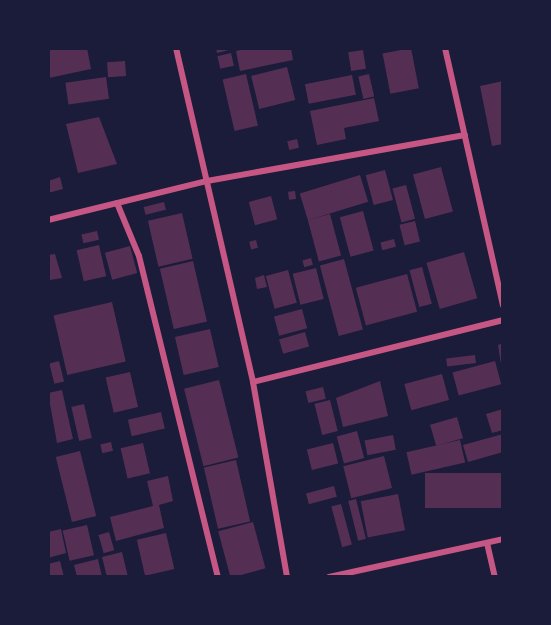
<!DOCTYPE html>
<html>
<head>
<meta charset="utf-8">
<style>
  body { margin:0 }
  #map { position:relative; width:551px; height:625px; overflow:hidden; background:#1b1b3a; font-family:"DM Sans",sans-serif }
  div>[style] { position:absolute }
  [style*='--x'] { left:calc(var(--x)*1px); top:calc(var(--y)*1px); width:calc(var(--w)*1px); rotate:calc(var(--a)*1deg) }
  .building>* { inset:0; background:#542f53; transform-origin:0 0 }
  .minor>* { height:6px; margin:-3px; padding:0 3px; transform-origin:3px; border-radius:3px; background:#c65784 }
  span { translate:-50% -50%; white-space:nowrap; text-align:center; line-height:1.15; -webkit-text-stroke:4.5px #1b1b3a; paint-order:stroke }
  .frame { position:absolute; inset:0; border:50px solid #1b1b3a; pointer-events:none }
</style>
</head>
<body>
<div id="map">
  <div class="building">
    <i style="clip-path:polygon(48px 48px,87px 48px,91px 69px,49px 78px)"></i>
    <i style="clip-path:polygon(216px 48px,233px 48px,233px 49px,217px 53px)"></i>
    <i style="clip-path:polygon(249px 48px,291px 48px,293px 60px,240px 71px,236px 51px)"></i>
    <i style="left:411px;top:48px;width:41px;height:29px;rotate:79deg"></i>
    <i style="left:363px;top:50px;width:19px;height:15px;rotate:81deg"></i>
    <i style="left:231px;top:53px;width:13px;height:14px;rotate:77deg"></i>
    <i style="left:125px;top:61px;width:15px;height:18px;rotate:86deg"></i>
    <i style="left:287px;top:67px;width:34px;height:37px;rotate:76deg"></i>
    <i style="left:246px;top:74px;width:53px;height:24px;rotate:77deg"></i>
    <i style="left:369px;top:74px;width:23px;height:11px;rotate:77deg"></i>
    <i style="left:352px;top:75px;width:20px;height:48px;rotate:79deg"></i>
    <i style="left:106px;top:77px;width:22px;height:41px;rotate:82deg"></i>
    <i style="clip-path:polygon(503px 81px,503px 144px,492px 146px,480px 86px)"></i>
    <i style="clip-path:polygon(374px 98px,379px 121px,344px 128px,346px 139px,317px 145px,310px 111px)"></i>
    <i style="clip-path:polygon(99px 117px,117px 164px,78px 173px,66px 124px)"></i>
    <i style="left:297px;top:139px;width:9px;height:10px;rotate:77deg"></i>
    <i style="left:441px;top:167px;width:46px;height:29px;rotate:75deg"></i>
    <i style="left:385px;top:170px;width:31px;height:20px;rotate:75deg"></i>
    <i style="left:360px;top:175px;width:28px;height:63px;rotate:73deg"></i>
    <i style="clip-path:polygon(60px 177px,63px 189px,48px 193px,48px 181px)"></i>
    <i style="left:406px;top:185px;width:35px;height:14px;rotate:75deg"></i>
    <i style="left:295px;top:191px;width:8px;height:7px;rotate:83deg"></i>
    <i style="left:271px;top:196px;width:24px;height:23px;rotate:75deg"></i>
    <i style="left:164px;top:202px;width:8px;height:21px;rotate:76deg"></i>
    <i style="left:363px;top:211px;width:41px;height:24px;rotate:75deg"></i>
    <i style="left:182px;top:213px;width:47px;height:35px;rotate:77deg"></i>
    <i style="left:330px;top:214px;width:43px;height:23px;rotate:75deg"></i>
    <i style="left:415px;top:221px;width:21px;height:16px;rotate:76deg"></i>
    <i style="left:97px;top:231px;width:9px;height:16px;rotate:77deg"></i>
    <i style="left:394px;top:239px;width:8px;height:14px;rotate:76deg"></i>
    <i style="left:256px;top:240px;width:8px;height:7px;rotate:76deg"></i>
    <i style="left:99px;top:245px;width:32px;height:23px;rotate:77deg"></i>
    <i style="left:130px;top:246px;width:28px;height:26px;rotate:75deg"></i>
    <i style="left:464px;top:252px;width:48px;height:39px;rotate:74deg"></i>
    <i style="clip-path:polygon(55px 254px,62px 278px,50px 280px,48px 255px)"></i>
    <i style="left:311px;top:258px;width:7px;height:9px;rotate:74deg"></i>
    <i style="left:344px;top:259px;width:73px;height:25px;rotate:75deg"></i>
    <i style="left:193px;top:261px;width:62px;height:34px;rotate:77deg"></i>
    <i style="left:422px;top:267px;width:38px;height:13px;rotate:75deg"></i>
    <i style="left:316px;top:268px;width:32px;height:24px;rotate:76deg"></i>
    <i style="left:288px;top:270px;width:34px;height:23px;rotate:75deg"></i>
    <i style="left:407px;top:274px;width:39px;height:53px;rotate:75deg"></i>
    <i style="clip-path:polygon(264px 275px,267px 287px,257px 289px,255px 278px)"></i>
    <i style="left:112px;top:302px;width:61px;height:60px;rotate:77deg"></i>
    <i style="left:302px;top:309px;width:20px;height:29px;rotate:75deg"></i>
    <i style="left:210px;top:329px;width:39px;height:36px;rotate:77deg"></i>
    <i style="left:305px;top:332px;width:15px;height:27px;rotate:74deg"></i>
    <i style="clip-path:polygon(503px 343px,503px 371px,502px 371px,498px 345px)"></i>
    <i style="left:475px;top:355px;width:8px;height:29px;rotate:83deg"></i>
    <i style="left:59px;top:361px;width:21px;height:10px;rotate:76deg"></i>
    <i style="left:495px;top:361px;width:24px;height:44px;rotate:75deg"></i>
    <i style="left:130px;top:372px;width:36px;height:25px;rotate:77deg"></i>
    <i style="left:442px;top:374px;width:27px;height:39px;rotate:75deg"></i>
    <i style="left:219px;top:380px;width:80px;height:36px;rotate:76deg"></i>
    <i style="clip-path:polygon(380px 381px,388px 416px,343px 427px,336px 398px)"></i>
    <i style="left:323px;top:387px;width:12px;height:18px;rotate:76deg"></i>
    <i style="clip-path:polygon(62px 390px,73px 439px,57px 443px,48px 393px)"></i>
    <i style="left:330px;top:400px;width:32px;height:16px;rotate:76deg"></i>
    <i style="left:84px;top:404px;width:35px;height:13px;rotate:77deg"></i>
    <i style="clip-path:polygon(503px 409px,503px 430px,492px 433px,486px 414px)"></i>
    <i style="left:161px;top:412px;width:17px;height:34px;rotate:77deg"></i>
    <i style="left:457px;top:417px;width:22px;height:28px;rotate:74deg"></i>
    <i style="left:357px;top:431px;width:28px;height:21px;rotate:75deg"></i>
    <i style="clip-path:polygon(503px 434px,503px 452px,468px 462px,463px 445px)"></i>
    <i style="left:393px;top:435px;width:15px;height:29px;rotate:79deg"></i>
    <i style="left:460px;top:440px;width:23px;height:55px;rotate:77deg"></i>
    <i style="left:111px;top:442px;width:9px;height:11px;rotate:77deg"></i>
    <i style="left:143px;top:443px;width:31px;height:23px;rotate:77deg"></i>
    <i style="left:333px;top:443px;width:21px;height:27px;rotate:76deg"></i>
    <i style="left:80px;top:451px;width:67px;height:25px;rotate:76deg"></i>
    <i style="left:384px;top:456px;width:33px;height:42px;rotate:76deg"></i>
    <i style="left:236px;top:460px;width:63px;height:33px;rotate:77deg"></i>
    <i style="left:503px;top:473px;width:35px;height:78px;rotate:90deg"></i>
    <i style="clip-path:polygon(168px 476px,173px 501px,159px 505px,164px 528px,116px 541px,110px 517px,153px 506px,147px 481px)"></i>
    <i style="left:334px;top:486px;width:11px;height:29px;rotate:75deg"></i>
    <i style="left:398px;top:494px;width:37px;height:38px;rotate:79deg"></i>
    <i style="left:356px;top:499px;width:41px;height:8px;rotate:76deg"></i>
    <i style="left:341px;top:504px;width:42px;height:10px;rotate:75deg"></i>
    <i style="left:253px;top:522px;width:48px;height:36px;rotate:75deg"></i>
    <i style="left:87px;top:525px;width:31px;height:25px;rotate:77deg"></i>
    <i style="clip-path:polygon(61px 529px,66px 553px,48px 558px,48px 532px)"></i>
    <i style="left:109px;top:532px;width:19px;height:11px;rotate:74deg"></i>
    <i style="left:166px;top:533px;width:37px;height:30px;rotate:77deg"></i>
    <i style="clip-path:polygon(122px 552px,128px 577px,107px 577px,102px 557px)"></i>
    <i style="clip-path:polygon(98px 559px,102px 577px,77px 577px,74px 565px)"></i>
    <i style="clip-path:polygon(60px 561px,64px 577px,48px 577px,48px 564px)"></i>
  </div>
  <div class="minor">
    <i style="--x:176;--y:48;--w:343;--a:77"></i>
    <i style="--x:253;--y:382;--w:198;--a:80.1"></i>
    <i style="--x:445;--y:48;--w:264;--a:77.3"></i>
    <i style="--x:117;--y:203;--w:57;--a:67.5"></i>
    <i style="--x:139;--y:256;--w:331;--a:76.2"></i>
    <i style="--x:48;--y:220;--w:164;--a:-13.8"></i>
    <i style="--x:207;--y:181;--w:262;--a:-10.1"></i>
    <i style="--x:253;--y:382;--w:258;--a:-13.9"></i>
    <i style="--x:487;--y:543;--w:35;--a:77"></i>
    <i style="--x:329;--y:577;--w:178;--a:-12.3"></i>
  </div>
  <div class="frame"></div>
</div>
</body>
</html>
